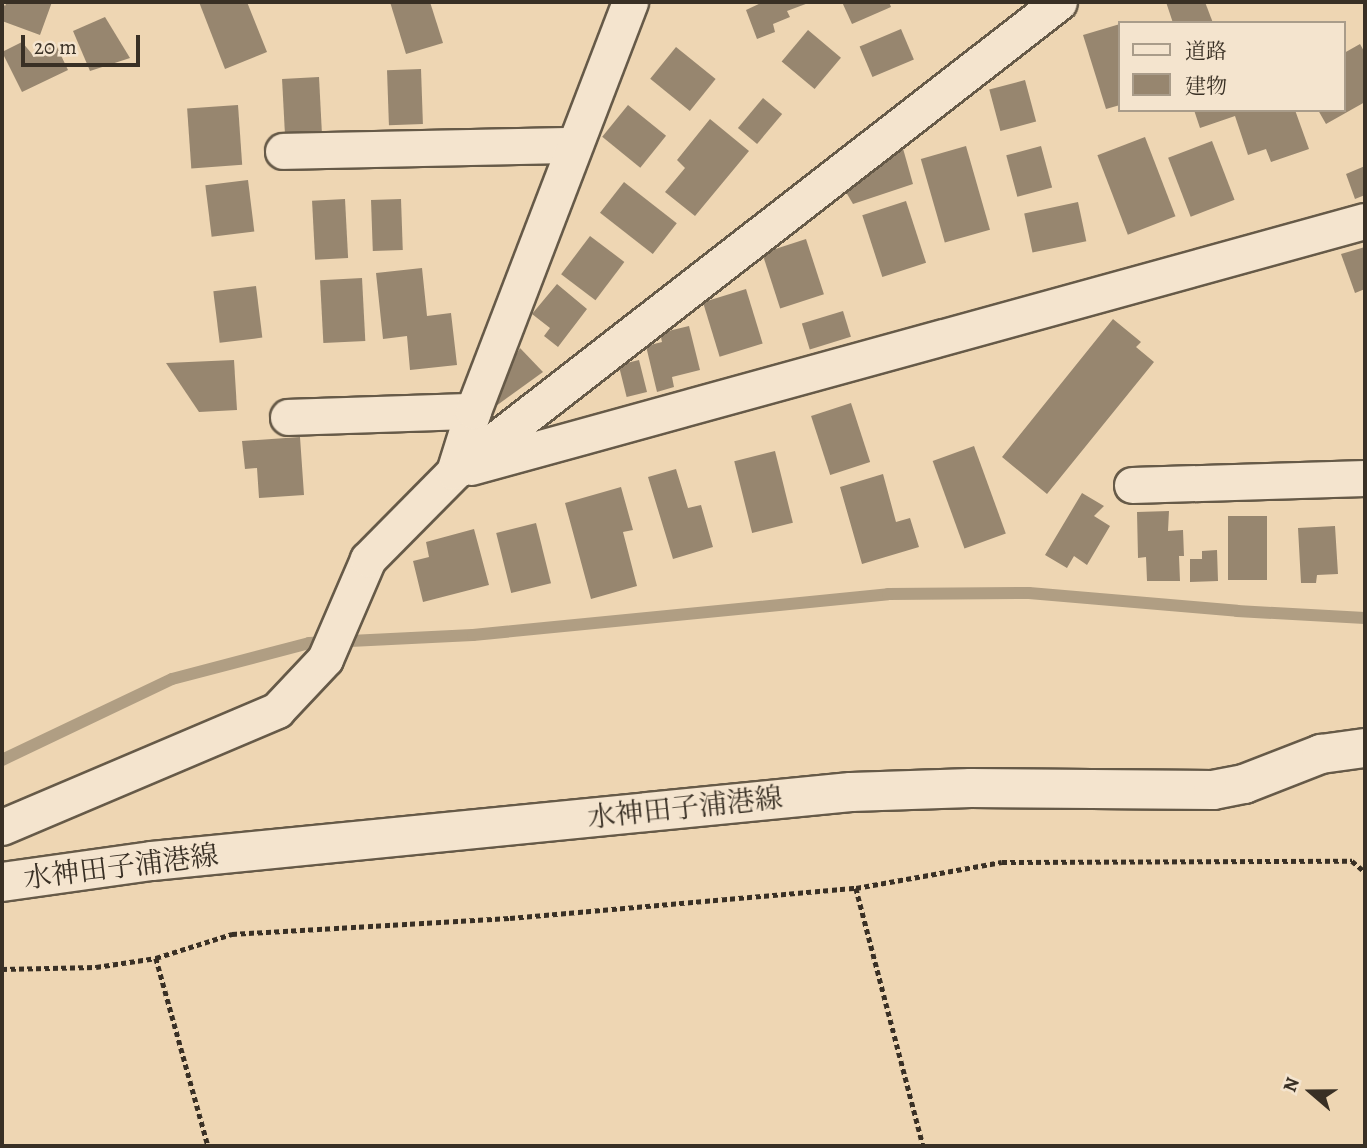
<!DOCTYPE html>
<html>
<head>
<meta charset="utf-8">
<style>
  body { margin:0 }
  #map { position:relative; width:1367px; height:1148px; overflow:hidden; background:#eed6b3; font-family:Alegreya,"Noto Serif JP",serif }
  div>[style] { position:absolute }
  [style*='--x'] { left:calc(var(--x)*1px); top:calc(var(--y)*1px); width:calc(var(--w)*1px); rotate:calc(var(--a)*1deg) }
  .stream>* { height:12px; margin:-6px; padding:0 6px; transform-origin:6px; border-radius:6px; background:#b09e83 }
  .building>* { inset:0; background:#97866f; transform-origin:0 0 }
  .path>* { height:4.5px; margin-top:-2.25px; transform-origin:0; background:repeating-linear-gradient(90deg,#393025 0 5px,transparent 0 8.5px) }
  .roads { filter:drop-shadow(2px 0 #665a48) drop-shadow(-2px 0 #665a48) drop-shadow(0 2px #665a48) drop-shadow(0 -2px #665a48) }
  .minor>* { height:35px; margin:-17.5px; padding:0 17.5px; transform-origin:17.5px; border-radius:17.5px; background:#f4e4ce }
  .secondary>* { height:38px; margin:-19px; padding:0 19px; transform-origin:19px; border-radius:19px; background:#f4e4ce }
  span { translate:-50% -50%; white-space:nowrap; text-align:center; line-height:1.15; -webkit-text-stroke:5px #f4e4ce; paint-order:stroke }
  .street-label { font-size:28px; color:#393025 }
  .frame { position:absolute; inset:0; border:4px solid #393025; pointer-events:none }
  .legend { position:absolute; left:1118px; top:21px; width:228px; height:91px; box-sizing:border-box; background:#f4e4ce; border:2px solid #a99c8a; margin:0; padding:9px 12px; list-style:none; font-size:21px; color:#393025 }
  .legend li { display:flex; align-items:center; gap:14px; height:35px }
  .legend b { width:35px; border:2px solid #a99c8a }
  .north { position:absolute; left:1276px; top:1057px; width:70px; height:70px; -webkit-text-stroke:5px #f4e4ce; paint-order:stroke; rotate:290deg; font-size:19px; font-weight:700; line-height:28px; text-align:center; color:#393025 }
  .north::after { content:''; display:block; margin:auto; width:24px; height:32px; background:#393025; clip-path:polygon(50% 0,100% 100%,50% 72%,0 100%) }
  .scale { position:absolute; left:21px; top:35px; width:119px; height:32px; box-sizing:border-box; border:4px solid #393025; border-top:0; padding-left:9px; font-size:21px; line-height:24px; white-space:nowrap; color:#393025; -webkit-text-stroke:5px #f4e4ce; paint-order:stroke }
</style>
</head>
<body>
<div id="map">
  <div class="stream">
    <i style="--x:2;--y:760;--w:188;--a:-25.5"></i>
    <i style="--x:172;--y:679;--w:142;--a:-14.7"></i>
    <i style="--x:309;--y:643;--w:164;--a:-2.8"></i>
    <i style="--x:473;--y:635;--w:417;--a:-5.6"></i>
    <i style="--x:888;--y:594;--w:141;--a:-0.4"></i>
    <i style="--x:1029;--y:593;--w:209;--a:4.9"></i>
    <i style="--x:1237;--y:611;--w:128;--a:3.1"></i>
  </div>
  <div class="building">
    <i style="clip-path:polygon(2px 2px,5px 6px,7px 2px,52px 2px,40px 35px,2px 21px)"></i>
    <i style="clip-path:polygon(199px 2px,247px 2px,267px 52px,225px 69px)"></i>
    <i style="clip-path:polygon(390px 2px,430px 2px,443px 43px,406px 54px)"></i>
    <i style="clip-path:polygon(763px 2px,811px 2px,787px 11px,790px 17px,773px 24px,775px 32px,757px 39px,746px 10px)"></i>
    <i style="clip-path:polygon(842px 2px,889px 2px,891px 7px,852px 24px)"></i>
    <i style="clip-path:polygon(1166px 2px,1205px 2px,1213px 23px,1173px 23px)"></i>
    <i style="clip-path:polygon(105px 17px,130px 58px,90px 71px,73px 31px)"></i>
    <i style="clip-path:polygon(1120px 24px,1120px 105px,1106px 109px,1083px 35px)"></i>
    <i style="left:901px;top:29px;width:33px;height:45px;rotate:67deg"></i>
    <i style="left:808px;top:30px;width:43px;height:41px;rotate:40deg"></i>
    <i style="clip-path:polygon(22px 42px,32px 54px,55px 43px,68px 70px,22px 92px,2px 52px)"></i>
    <i style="clip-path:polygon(1360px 44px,1365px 53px,1365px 102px,1326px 124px,1318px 110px,1344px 110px,1344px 53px)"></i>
    <i style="left:676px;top:47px;width:51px;height:41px;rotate:39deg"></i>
    <i style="left:421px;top:69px;width:55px;height:34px;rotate:88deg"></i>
    <i style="left:319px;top:77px;width:54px;height:37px;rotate:87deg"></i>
    <i style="left:1025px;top:80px;width:43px;height:37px;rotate:75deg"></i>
    <i style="left:763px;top:98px;width:25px;height:39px;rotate:40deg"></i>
    <i style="left:238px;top:105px;width:60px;height:51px;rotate:86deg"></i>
    <i style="left:628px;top:105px;width:49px;height:41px;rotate:39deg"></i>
    <i style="clip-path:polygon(1194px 110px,1295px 110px,1309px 149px,1271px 162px,1266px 149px,1248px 155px,1235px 116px,1200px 128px)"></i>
    <i style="clip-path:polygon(710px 119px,749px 151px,695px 216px,665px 192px,685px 168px,677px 160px)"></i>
    <i style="left:1145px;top:137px;width:85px;height:51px;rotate:69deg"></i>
    <i style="left:1212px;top:141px;width:63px;height:47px;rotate:69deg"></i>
    <i style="clip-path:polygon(902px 145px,913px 184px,853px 204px,843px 187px)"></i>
    <i style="left:966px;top:146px;width:87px;height:47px;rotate:74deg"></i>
    <i style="left:1041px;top:146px;width:43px;height:36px;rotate:75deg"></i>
    <i style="clip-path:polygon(1365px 166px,1365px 195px,1355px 199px,1346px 174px)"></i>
    <i style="left:248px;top:180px;width:52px;height:43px;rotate:83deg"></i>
    <i style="left:624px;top:182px;width:67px;height:39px;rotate:38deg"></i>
    <i style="left:345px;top:199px;width:59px;height:33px;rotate:87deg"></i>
    <i style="left:401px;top:199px;width:51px;height:30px;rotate:88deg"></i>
    <i style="left:906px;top:201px;width:65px;height:46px;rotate:72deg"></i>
    <i style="left:1078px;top:202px;width:40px;height:55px;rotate:78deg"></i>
    <i style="left:590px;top:236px;width:43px;height:48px;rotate:37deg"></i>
    <i style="left:806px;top:239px;width:58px;height:46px;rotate:72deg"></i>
    <i style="clip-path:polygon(1365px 247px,1365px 289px,1355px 293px,1341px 254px)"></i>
    <i style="clip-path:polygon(422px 268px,427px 316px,451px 313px,457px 365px,410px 370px,407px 336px,383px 339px,376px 273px)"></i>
    <i style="left:362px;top:278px;width:63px;height:42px;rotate:87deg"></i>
    <i style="clip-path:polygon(557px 284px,587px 309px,558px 347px,544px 336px,550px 328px,532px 314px)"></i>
    <i style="left:256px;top:286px;width:52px;height:43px;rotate:83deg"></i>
    <i style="left:746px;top:289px;width:57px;height:45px;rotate:73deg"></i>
    <i style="left:843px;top:311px;width:27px;height:43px;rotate:73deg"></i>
    <i style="clip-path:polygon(1113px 319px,1141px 342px,1136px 347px,1154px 362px,1047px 494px,1002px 457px)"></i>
    <i style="clip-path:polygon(689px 326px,700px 370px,672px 377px,674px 387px,657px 392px,646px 346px,662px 342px,660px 333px)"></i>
    <i style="clip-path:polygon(520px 348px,543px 372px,496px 406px,492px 397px)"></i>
    <i style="clip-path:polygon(234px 360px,237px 410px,199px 412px,166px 363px)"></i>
    <i style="left:639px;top:360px;width:33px;height:21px;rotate:76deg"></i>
    <i style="left:851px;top:403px;width:62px;height:42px;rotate:72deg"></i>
    <i style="clip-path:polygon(300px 437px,304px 495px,259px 498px,257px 468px,245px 469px,242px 441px)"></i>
    <i style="left:974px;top:446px;width:93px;height:44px;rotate:70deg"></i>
    <i style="left:775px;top:451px;width:74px;height:42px;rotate:76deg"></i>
    <i style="clip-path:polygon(676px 469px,688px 508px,701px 505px,713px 547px,673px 559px,648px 477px)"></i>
    <i style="clip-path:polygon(883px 474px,896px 522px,910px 518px,919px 547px,862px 564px,840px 487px)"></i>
    <i style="clip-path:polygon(621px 487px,633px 530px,623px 532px,637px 586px,591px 599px,565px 503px)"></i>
    <i style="clip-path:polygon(1082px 493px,1104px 506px,1094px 516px,1110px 526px,1087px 565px,1074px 556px,1067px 568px,1045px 555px)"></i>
    <i style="clip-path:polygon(1169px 511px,1168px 531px,1183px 530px,1184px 556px,1179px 556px,1180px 581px,1147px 581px,1146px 557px,1138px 558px,1137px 512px)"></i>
    <i style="left:1267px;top:516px;width:64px;height:39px;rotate:90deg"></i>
    <i style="left:536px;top:523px;width:62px;height:41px;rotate:76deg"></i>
    <i style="clip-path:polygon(1335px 526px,1338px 574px,1317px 575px,1316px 583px,1301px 583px,1298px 528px)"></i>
    <i style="clip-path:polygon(474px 529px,489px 585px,423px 602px,413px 561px,429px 557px,426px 542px)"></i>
    <i style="clip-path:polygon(1217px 550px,1218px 581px,1190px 582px,1190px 559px,1202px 559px,1202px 551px)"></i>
  </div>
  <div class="path">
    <i style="--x:856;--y:888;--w:267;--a:75.4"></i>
    <i style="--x:156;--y:958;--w:195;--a:74.5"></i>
    <i style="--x:2;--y:969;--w:94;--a:-1.2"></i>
    <i style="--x:96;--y:967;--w:61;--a:-8.5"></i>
    <i style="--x:156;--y:958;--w:80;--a:-17.5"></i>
    <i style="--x:232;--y:934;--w:278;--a:-3.3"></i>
    <i style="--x:510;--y:918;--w:347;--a:-5"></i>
    <i style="--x:856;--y:888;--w:148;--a:-10.1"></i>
    <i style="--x:1002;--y:862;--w:350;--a:-0.2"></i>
    <i style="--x:1352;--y:861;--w:17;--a:40"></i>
  </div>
  <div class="roads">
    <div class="minor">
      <i style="--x:283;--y:151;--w:290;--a:-1.2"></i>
      <i style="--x:288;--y:417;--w:185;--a:-1.9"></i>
      <i style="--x:471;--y:467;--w:927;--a:-15.39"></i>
      <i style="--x:454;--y:472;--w:64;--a:-72.7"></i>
      <i style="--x:473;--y:411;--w:438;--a:-69"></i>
      <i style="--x:1132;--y:485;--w:233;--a:-1.7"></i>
      <i style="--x:2;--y:827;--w:299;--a:-23"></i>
      <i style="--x:277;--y:710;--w:70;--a:-46.7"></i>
      <i style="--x:325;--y:659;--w:109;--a:-66.7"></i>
      <i style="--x:368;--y:559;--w:122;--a:-45.3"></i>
      <i style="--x:454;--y:472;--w:766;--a:-37.84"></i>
    </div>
    <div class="secondary">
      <i style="--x:2;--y:882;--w:151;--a:-8"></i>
      <i style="--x:152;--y:861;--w:702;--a:-5.64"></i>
      <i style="--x:851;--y:792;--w:120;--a:-1.9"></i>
      <i style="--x:971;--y:788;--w:242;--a:0.5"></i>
      <i style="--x:1213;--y:790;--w:32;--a:-11"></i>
      <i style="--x:1244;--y:784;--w:83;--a:-21.3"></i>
      <i style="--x:1321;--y:754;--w:44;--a:-7.8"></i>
    </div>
  </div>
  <div class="street-label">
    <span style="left:685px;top:808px;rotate:-6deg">水神田子浦港線</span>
    <span style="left:121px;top:867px;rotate:-7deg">水神田子浦港線</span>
  </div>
  <div class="frame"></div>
  <ul class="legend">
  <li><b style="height:9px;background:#f4e4ce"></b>道路</li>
  <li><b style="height:19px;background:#97866f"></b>建物</li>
  </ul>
  <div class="north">N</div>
  <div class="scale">20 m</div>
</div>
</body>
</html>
